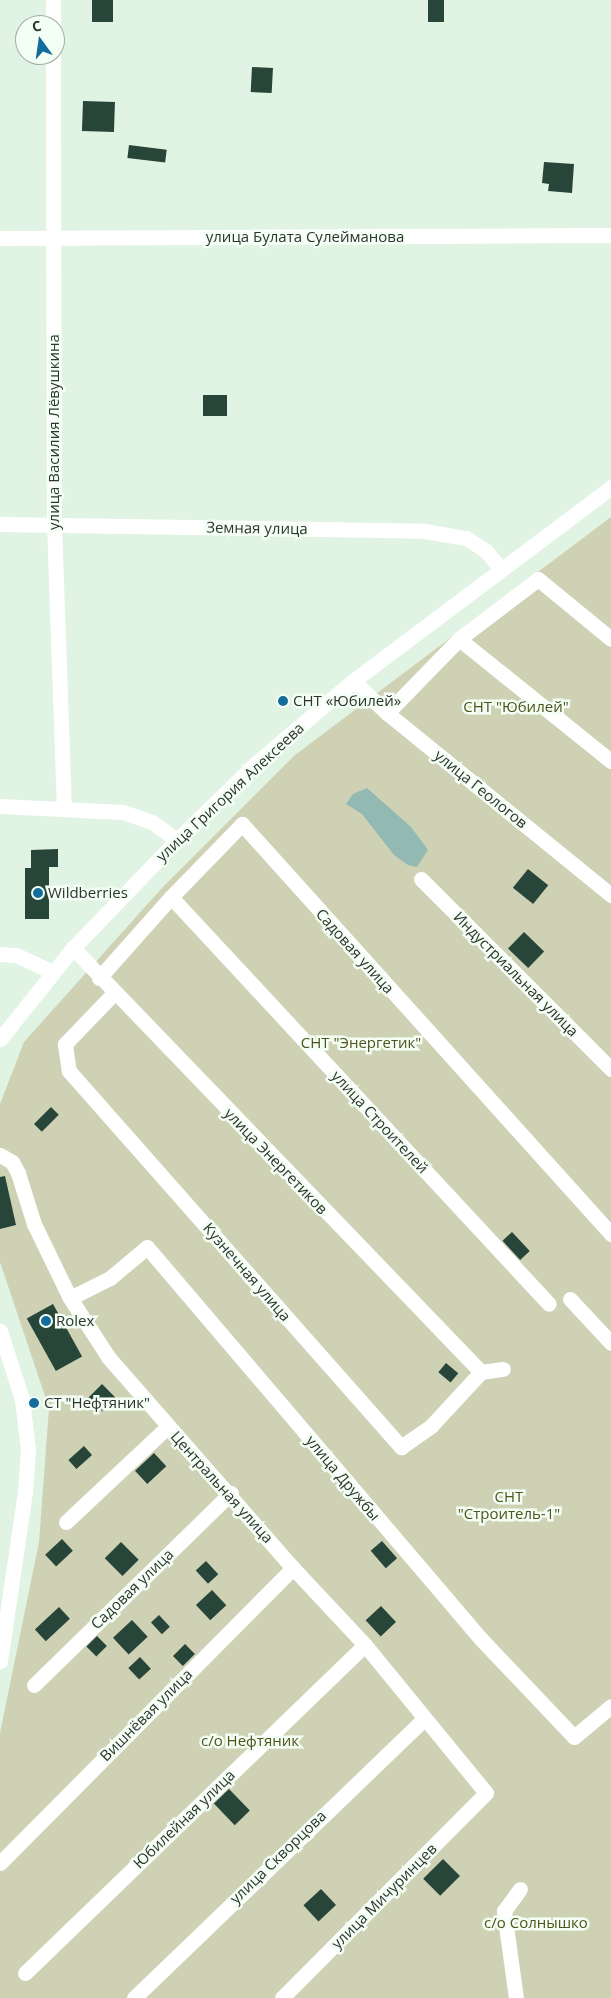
<!DOCTYPE html>
<html>
<head>
<meta charset="utf-8">
<style>
  body { margin:0 }
  #map { position:relative; width:611px; height:1998px; overflow:hidden; background:#e1f3e2; font-family:"Open Sans",sans-serif }
  div>[style] { position:absolute }
  [style*='--x'] { left:calc(var(--x)*1px); top:calc(var(--y)*1px); width:calc(var(--w)*1px); rotate:calc(var(--a)*1deg) }
  .green>* { inset:0; background:#cfd1b4 }
  .water>* { inset:0; background:#92b9b2 }
  .building>* { inset:0; background:#284539; transform-origin:0 0 }
  .minor>* { height:15px; margin:-7.5px; padding:0 7.5px; transform-origin:7.5px; border-radius:7.5px; background:#fff }
  .dots>* { width:14px; height:14px; translate:-50% -50%; box-sizing:border-box; border:2px solid #f3fef4; border-radius:50% }
  span { translate:-50% -50%; white-space:nowrap; text-align:center; line-height:1.15; -webkit-text-stroke:5px #f3fef4; paint-order:stroke }
  .street-label { font-size:15px; color:#2e352f }
  .poi-label { font-size:15px; color:#2e352f }
  .left { translate:0 -50%; text-align:left }
  .park-label { font-size:15px; color:#52531f }
  .north { position:absolute; left:15px; top:15px; width:50px; height:50px; box-sizing:border-box; background:#f3fef4; border:1px solid #a4aea5; border-radius:50%; rotate:346deg; font-size:14px; font-weight:700; line-height:20px; text-align:center; color:#2e352f }
  .north::after { content:''; display:block; margin:auto; width:18px; height:22px; background:#126c9c; clip-path:polygon(50% 0,100% 100%,50% 72%,0 100%) }
</style>
</head>
<body>
<div id="map">
  <div class="green">
    <i style="clip-path:polygon(611px 517px,611px 1998px,0 1998px,0 1733px,39px 1542px,49px 1408px,0 1262px,0 1104px,24px 1042px,161px 889px,295px 755px)"></i>
  </div>
  <div class="water">
    <i style="clip-path:polygon(367px 788px,411px 827px,428px 850px,417px 867px,408px 865px,394px 855px,362px 814px,346px 804px,353px 794px)"></i>
  </div>
  <div class="building">
    <i style="left:92px;top:0;width:21px;height:22px"></i>
    <i style="left:428px;top:0;width:16px;height:22px"></i>
    <i style="left:252px;top:67px;width:21px;height:25px;rotate:3deg"></i>
    <i style="left:83px;top:101px;width:32px;height:30px;rotate:2deg"></i>
    <i style="left:129px;top:145px;width:38px;height:13px;rotate:7deg"></i>
    <i style="clip-path:polygon(544px 162px,574px 164px,572px 193px,548px 191px,549px 184px,542px 183px)"></i>
    <i style="left:203px;top:395px;width:24px;height:21px"></i>
    <i style="clip-path:polygon(58px 849px,58px 867px,49px 867px,49px 919px,25px 919px,25px 868px,31px 868px,31px 850px)"></i>
    <i style="left:528px;top:869px;width:26px;height:24px;rotate:39deg"></i>
    <i style="left:524px;top:932px;width:28px;height:23px;rotate:44deg"></i>
    <i style="left:51px;top:1107px;width:11px;height:24px;rotate:45deg"></i>
    <i style="clip-path:polygon(5px 1176px,16px 1225px,0 1229px,0 1177px)"></i>
    <i style="left:512px;top:1232px;width:26px;height:13px;rotate:47deg"></i>
    <i style="left:53px;top:1304px;width:60px;height:30px;rotate:61deg"></i>
    <i style="left:446px;top:1363px;width:16px;height:12px;rotate:40deg"></i>
    <i style="left:102px;top:1384px;width:20px;height:19px;rotate:45deg"></i>
    <i style="left:84px;top:1446px;width:12px;height:21px;rotate:48deg"></i>
    <i style="left:154px;top:1453px;width:18px;height:26px;rotate:47deg"></i>
    <i style="left:62px;top:1539px;width:16px;height:23px;rotate:47deg"></i>
    <i style="left:382px;top:1541px;width:23px;height:15px;rotate:49deg"></i>
    <i style="left:121px;top:1542px;width:25px;height:23px;rotate:45deg"></i>
    <i style="left:206px;top:1561px;width:18px;height:14px;rotate:47deg"></i>
    <i style="left:212px;top:1590px;width:21px;height:22px;rotate:47deg"></i>
    <i style="left:381px;top:1606px;width:22px;height:21px;rotate:47deg"></i>
    <i style="left:59px;top:1607px;width:16px;height:33px;rotate:47deg"></i>
    <i style="left:159px;top:1615px;width:16px;height:11px;rotate:47deg"></i>
    <i style="left:132px;top:1620px;width:23px;height:26px;rotate:47deg"></i>
    <i style="left:97px;top:1636px;width:14px;height:15px;rotate:45deg"></i>
    <i style="left:185px;top:1644px;width:14px;height:17px;rotate:45deg"></i>
    <i style="left:140px;top:1657px;width:16px;height:16px;rotate:47deg"></i>
    <i style="left:229px;top:1789px;width:30px;height:21px;rotate:46deg"></i>
    <i style="left:443px;top:1859px;width:24px;height:28px;rotate:45deg"></i>
    <i style="left:321px;top:1889px;width:22px;height:24px;rotate:47deg"></i>
  </div>
  <div class="minor">
    <i style="--x:53;--y:25;--w:25;--a:-90"></i>
    <i style="--x:53;--y:55;--w:469;--a:89.9"></i>
    <i style="--x:54;--y:524;--w:284;--a:88"></i>
    <i style="--x:0;--y:238;--w:611;--a:-0.28"></i>
    <i style="--x:0;--y:524;--w:424;--a:0.9"></i>
    <i style="--x:424;--y:531;--w:43;--a:9.5"></i>
    <i style="--x:466;--y:538;--w:24;--a:33"></i>
    <i style="--x:486;--y:551;--w:23;--a:50"></i>
    <i style="--x:459;--y:639;--w:195;--a:38.8"></i>
    <i style="--x:353;--y:681;--w:47;--a:43.3"></i>
    <i style="--x:387;--y:713;--w:289;--a:39.1"></i>
    <i style="--x:387;--y:713;--w:103;--a:-45.8"></i>
    <i style="--x:459;--y:639;--w:99;--a:-37.2"></i>
    <i style="--x:538;--y:579;--w:94;--a:39.4"></i>
    <i style="--x:0;--y:806;--w:123;--a:2.8"></i>
    <i style="--x:123;--y:812;--w:31;--a:19"></i>
    <i style="--x:152;--y:822;--w:31;--a:36"></i>
    <i style="--x:421;--y:879;--w:269;--a:45"></i>
    <i style="--x:171;--y:897;--w:555;--a:47.12"></i>
    <i style="--x:73;--y:948;--w:588;--a:46.1"></i>
    <i style="--x:0;--y:954;--w:16;--a:4"></i>
    <i style="--x:16;--y:955;--w:40;--a:25"></i>
    <i style="--x:99;--y:978;--w:108;--a:-48.4"></i>
    <i style="--x:171;--y:897;--w:102;--a:-45.8"></i>
    <i style="--x:242;--y:824;--w:552;--a:48.01"></i>
    <i style="--x:114;--y:993;--w:71;--a:133.9"></i>
    <i style="--x:65;--y:1044;--w:27;--a:82"></i>
    <i style="--x:69;--y:1071;--w:502;--a:48.56"></i>
    <i style="--x:401;--y:1447;--w:37;--a:-35"></i>
    <i style="--x:431;--y:1426;--w:74;--a:-47.2"></i>
    <i style="--x:481;--y:1372;--w:22;--a:-8"></i>
    <i style="--x:0;--y:1039;--w:117;--a:-51.3"></i>
    <i style="--x:73;--y:948;--w:150;--a:-46.1"></i>
    <i style="--x:177;--y:840;--w:109;--a:-44.3"></i>
    <i style="--x:255;--y:764;--w:128;--a:-40.3"></i>
    <i style="--x:353;--y:681;--w:323;--a:-36.9"></i>
    <i style="--x:0;--y:1155;--w:14;--a:30"></i>
    <i style="--x:12;--y:1162;--w:13;--a:61"></i>
    <i style="--x:18;--y:1173;--w:53;--a:72.6"></i>
    <i style="--x:34;--y:1224;--w:82;--a:64.1"></i>
    <i style="--x:70;--y:1298;--w:72;--a:57"></i>
    <i style="--x:109;--y:1358;--w:279;--a:48.8"></i>
    <i style="--x:293;--y:1568;--w:105;--a:46.9"></i>
    <i style="--x:365;--y:1645;--w:191;--a:50.7"></i>
    <i style="--x:486;--y:1793;--w:289;--a:134.9"></i>
    <i style="--x:70;--y:1298;--w:45;--a:-26.6"></i>
    <i style="--x:110;--y:1278;--w:48;--a:-40"></i>
    <i style="--x:147;--y:1247;--w:515;--a:49.57"></i>
    <i style="--x:481;--y:1639;--w:135;--a:46.5"></i>
    <i style="--x:574;--y:1737;--w:48;--a:-40"></i>
    <i style="--x:570;--y:1299;--w:60;--a:47"></i>
    <i style="--x:0;--y:1331;--w:71;--a:72.1"></i>
    <i style="--x:22;--y:1399;--w:50;--a:83.2"></i>
    <i style="--x:28;--y:1449;--w:43;--a:94"></i>
    <i style="--x:25;--y:1492;--w:171;--a:98.4"></i>
    <i style="--x:66;--y:1522;--w:139;--a:-43.2"></i>
    <i style="--x:34;--y:1685;--w:275;--a:-44.3"></i>
    <i style="--x:0;--y:1863;--w:416;--a:-45.2"></i>
    <i style="--x:25;--y:1973;--w:472;--a:-44"></i>
    <i style="--x:134;--y:1998;--w:402;--a:-43.9"></i>
    <i style="--x:516;--y:1998;--w:88;--a:-97.9"></i>
    <i style="--x:504;--y:1911;--w:27;--a:-54"></i>
  </div>
  <div class="dots">
    <i style="left:283px;top:701px;background:#126c9c"></i>
    <i style="left:38px;top:893px;background:#126c9c"></i>
    <i style="left:46px;top:1321px;background:#126c9c"></i>
    <i style="left:34px;top:1403px;background:#126c9c"></i>
  </div>
  <div class="street-label">
    <span style="left:305px;top:237px">улица Булата Сулейманова</span>
    <span style="left:54px;top:432px;rotate:-90deg">улица Василия Лёвушкина</span>
    <span style="left:257px;top:528px;rotate:1deg">Земная улица</span>
    <span style="left:481px;top:789px;rotate:39deg">улица Геологов</span>
    <span style="left:230px;top:792px;rotate:-43deg">улица Григория Алексеева</span>
    <span style="left:355px;top:951px;rotate:48deg">Садовая улица</span>
    <span style="left:516px;top:974px;rotate:45deg">Индустриальная улица</span>
    <span style="left:380px;top:1122px;rotate:47deg">улица Строителей</span>
    <span style="left:276px;top:1161px;rotate:46deg">улица Энергетиков</span>
    <span style="left:247px;top:1272px;rotate:49deg">Кузнечная улица</span>
    <span style="left:343px;top:1478px;rotate:50deg">улица Дружбы</span>
    <span style="left:222px;top:1487px;rotate:48deg">Центральная улица</span>
    <span style="left:132px;top:1589px;rotate:-44deg">Садовая улица</span>
    <span style="left:146px;top:1715px;rotate:-45deg">Вишнёвая улица</span>
    <span style="left:184px;top:1819px;rotate:-44deg">Юбилейная улица</span>
    <span style="left:278px;top:1857px;rotate:-44deg">улица Скворцова</span>
    <span style="left:384px;top:1896px;rotate:-45deg">улица Мичуринцев</span>
  </div>
  <div class="poi-label">
    <span class="left" style="left:293px;top:701px">СНТ «Юбилей»</span>
    <span class="left" style="left:48px;top:893px">Wildberries</span>
    <span class="left" style="left:56px;top:1321px">Rolex</span>
    <span class="left" style="left:44px;top:1403px">СТ "Нефтяник"</span>
  </div>
  <div class="park-label">
    <span style="left:516px;top:707px">СНТ "Юбилей"</span>
    <span style="left:361px;top:1043px">СНТ "Энергетик"</span>
    <span style="left:509px;top:1505px">СНТ<br>"Строитель-1"</span>
    <span style="left:250px;top:1741px">с/о Нефтяник</span>
    <span style="left:536px;top:1923px">с/о Солнышко</span>
  </div>
  <div class="north">С</div>
</div>
</body>
</html>
